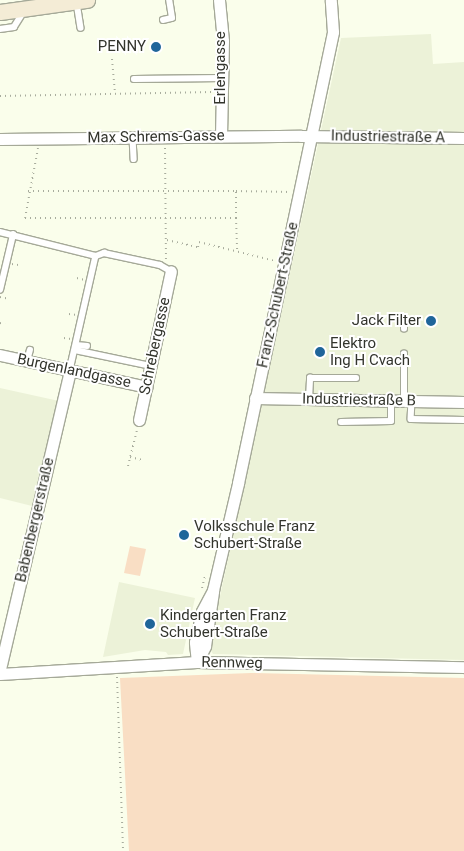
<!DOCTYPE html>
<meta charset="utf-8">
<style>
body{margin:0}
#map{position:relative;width:464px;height:851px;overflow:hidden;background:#fafeeb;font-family:Roboto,sans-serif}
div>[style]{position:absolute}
.built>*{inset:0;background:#ecf2d8}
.green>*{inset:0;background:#f9dec4}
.path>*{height:2px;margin-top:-1px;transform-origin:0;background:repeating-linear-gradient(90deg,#a8ac9d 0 1px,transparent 0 5px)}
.roads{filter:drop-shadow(1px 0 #a5a998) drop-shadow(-1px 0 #a5a998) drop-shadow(0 1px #a5a998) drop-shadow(0 -1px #a5a998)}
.lane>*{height:5.5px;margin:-2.75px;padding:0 2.75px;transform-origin:2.75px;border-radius:2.75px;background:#fff}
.street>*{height:11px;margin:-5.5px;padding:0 5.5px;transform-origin:5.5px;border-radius:5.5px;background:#fff}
.secondary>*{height:15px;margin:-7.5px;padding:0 7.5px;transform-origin:7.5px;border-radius:7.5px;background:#f4ecd6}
.dots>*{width:14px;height:14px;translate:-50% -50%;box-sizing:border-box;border:2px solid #fff;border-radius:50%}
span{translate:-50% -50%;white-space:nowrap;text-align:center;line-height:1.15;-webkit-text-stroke:4px #fff;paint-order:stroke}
.poi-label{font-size:15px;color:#33352d}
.right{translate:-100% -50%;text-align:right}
.left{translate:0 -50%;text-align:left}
.street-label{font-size:15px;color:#33352d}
</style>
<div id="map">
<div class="built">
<i style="clip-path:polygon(431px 34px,433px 64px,464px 62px,464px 660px,213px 654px,209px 647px,341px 38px)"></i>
<i style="clip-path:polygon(0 388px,59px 401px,32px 506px,0 498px)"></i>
<i style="clip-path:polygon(119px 582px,195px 598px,183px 654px,168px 655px,166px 652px,145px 650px,103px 657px)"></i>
</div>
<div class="green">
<i style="clip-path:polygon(130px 546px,146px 549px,140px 576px,124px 573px)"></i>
<i style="clip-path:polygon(251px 673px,464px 678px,464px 851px,129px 851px,120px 678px)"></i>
</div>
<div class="path">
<i style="left:112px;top:59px;width:35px;rotate:85deg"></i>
<i style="left:0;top:96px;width:212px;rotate:-1.1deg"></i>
<i style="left:38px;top:148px;width:71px;rotate:100.5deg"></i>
<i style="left:25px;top:218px;width:211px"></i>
<i style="left:236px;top:218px;width:27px;rotate:-90deg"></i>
<i style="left:236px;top:191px;width:54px;rotate:1.1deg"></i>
<i style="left:165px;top:148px;width:113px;rotate:89.5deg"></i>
<i style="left:28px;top:191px;width:208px"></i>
<i style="left:236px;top:218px;width:34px;rotate:88deg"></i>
<i style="left:167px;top:240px;width:32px;rotate:13deg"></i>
<i style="left:198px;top:247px;width:5px;rotate:-79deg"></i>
<i style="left:199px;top:242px;width:78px;rotate:14deg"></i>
<i style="left:12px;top:264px;width:6px;rotate:9deg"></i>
<i style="left:77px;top:278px;width:8px;rotate:14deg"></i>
<i style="left:0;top:297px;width:10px;rotate:11deg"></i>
<i style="left:69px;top:314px;width:8px;rotate:7deg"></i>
<i style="left:0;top:323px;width:5px;rotate:11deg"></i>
<i style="left:64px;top:338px;width:7px;rotate:8deg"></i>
<i style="left:130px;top:457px;width:13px;rotate:13deg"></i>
<i style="left:128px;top:466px;width:38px;rotate:-76deg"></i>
<i style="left:202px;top:588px;width:12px;rotate:-76deg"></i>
<i style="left:117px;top:677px;width:174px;rotate:88deg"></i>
</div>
<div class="roads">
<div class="lane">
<i style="left:77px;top:3px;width:25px;rotate:81deg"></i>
<i style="left:163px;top:20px;width:9px;rotate:-13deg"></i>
<i style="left:172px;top:18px;width:18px;rotate:-99deg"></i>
<i style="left:0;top:29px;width:14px;rotate:-8deg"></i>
<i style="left:14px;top:27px;width:19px;rotate:-58deg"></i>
<i style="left:134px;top:79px;width:88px;rotate:-0.7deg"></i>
<i style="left:133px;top:138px;width:21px;rotate:87deg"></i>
<i style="left:0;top:232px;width:99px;rotate:14deg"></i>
<i style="left:96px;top:256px;width:117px;rotate:102.8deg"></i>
<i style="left:96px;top:256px;width:9px;rotate:-21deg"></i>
<i style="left:104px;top:253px;width:57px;rotate:12.1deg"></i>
<i style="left:160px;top:265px;width:13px;rotate:29deg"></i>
<i style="left:0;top:290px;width:57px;rotate:-76.7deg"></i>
<i style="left:404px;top:329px;width:7px;rotate:-90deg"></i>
<i style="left:76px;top:345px;width:11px;rotate:5deg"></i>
<i style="left:75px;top:350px;width:78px;rotate:11.9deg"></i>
<i style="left:27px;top:361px;width:11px;rotate:-75deg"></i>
<i style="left:309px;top:399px;width:21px;rotate:-87deg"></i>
<i style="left:310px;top:378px;width:46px"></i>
<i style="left:404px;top:401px;width:47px;rotate:-90deg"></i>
<i style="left:412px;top:401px;width:18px;rotate:93deg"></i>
<i style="left:411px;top:419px;width:53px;rotate:1.1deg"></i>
<i style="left:341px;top:422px;width:50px;rotate:-1.1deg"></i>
<i style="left:391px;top:421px;width:20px;rotate:-90deg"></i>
</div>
<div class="street">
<i style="left:219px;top:0;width:41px;rotate:84.4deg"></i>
<i style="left:223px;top:41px;width:95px;rotate:91.2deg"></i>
<i style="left:0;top:139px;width:301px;rotate:-0.6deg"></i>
<i style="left:301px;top:136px;width:163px;rotate:0.7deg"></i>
<i style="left:0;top:355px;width:150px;rotate:12.3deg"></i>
<i style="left:255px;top:398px;width:209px;rotate:1.1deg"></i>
<i style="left:139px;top:420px;width:152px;rotate:-77.9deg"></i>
<i style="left:197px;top:662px;width:20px;rotate:-96deg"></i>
<i style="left:195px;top:642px;width:32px;rotate:-77deg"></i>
<i style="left:202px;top:611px;width:24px;rotate:-62deg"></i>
<i style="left:213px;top:590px;width:110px;rotate:-76.8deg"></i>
<i style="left:238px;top:483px;width:461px;rotate:-78.1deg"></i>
<i style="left:333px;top:32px;width:32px;rotate:-94deg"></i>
<i style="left:197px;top:662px;width:18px;rotate:-63deg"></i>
<i style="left:205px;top:646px;width:55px;rotate:-81.6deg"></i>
<i style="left:0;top:669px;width:306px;rotate:-76.8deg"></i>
<i style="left:0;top:674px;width:197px;rotate:-3.5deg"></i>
<i style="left:197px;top:662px;width:267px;rotate:1.1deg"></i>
</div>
<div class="secondary">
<i style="left:0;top:12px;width:88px;rotate:-7.9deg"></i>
</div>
</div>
<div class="dots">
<i style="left:156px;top:47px;background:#1f659a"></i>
<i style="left:431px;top:321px;background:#1f659a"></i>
<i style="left:320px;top:352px;background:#1f659a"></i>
<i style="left:184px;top:535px;background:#1f659a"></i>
<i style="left:150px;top:624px;background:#1f659a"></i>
</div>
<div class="poi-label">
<span class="right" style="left:146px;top:47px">PENNY</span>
<span class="right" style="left:421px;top:321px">Jack Filter</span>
<span class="left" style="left:330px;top:352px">Elektro<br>Ing H Cvach</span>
<span class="left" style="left:194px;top:535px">Volksschule Franz<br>Schubert-Straße</span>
<span class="left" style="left:160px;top:624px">Kindergarten Franz<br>Schubert-Straße</span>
</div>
<div class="street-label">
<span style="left:221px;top:68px;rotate:-90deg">Erlengasse</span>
<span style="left:156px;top:137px;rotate:-1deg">Max Schrems-Gasse</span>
<span style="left:388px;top:137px;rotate:1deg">Industriestraße A</span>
<span style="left:278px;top:295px;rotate:-78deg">Franz-Schubert-Straße</span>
<span style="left:155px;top:346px;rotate:-78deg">Schrebergasse</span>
<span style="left:74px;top:371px;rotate:12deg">Burgenlandgasse</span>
<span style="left:359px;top:400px;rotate:1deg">Industriestraße B</span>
<span style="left:35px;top:520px;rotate:-77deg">Babenbergerstraße</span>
<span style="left:232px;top:663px;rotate:1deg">Rennweg</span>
</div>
</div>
